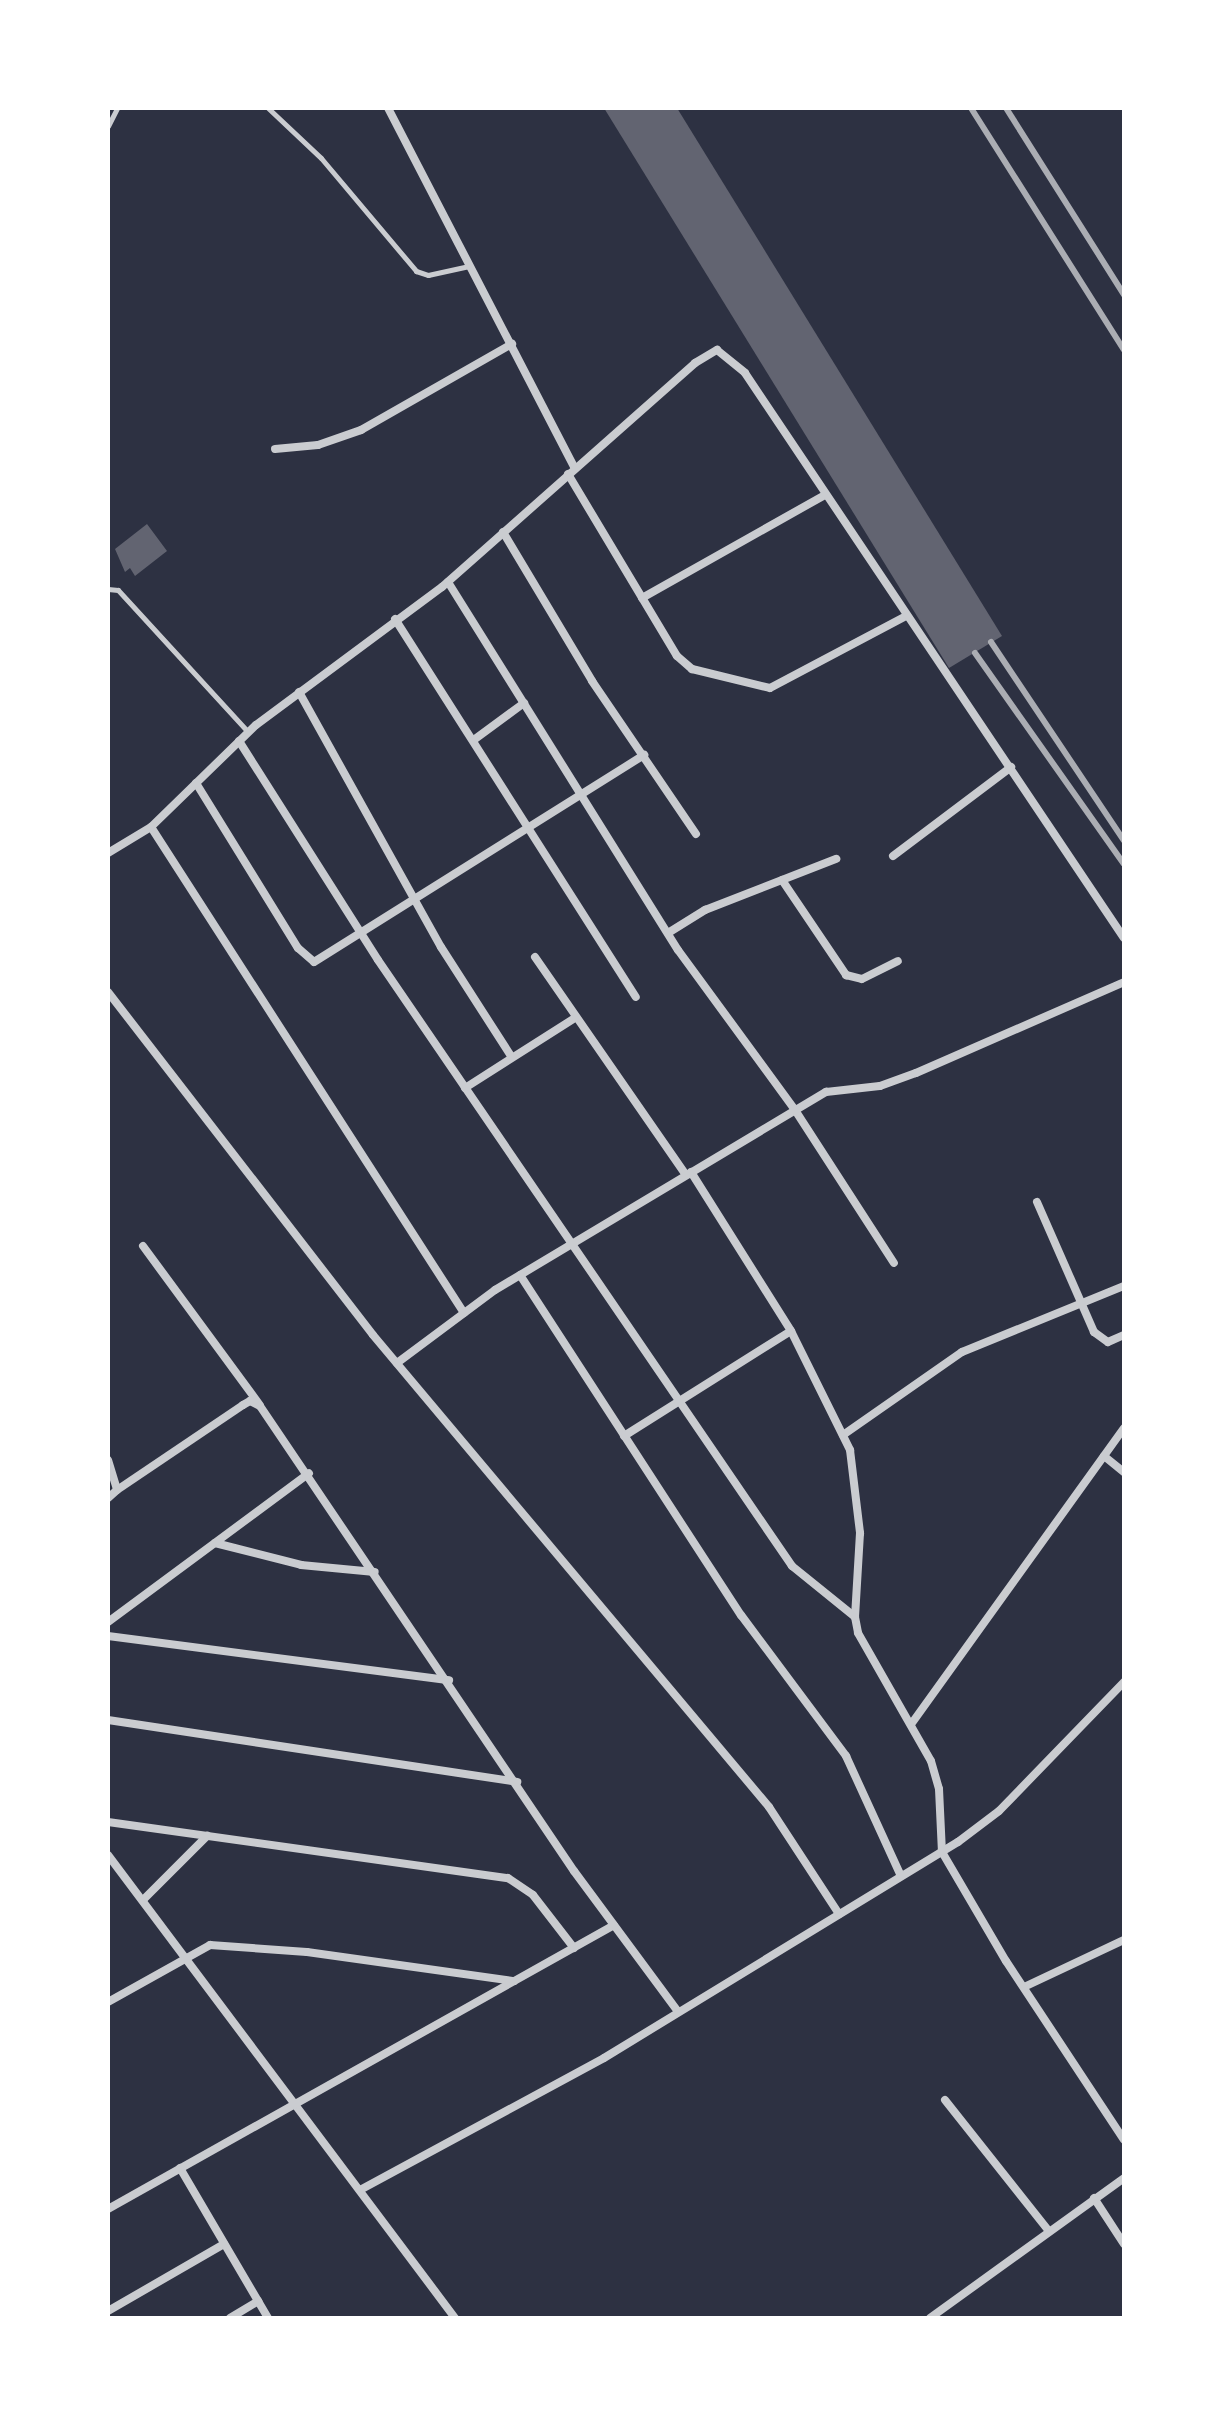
<!DOCTYPE html>
<style>
body{margin:0}
#map{position:relative;width:1232px;height:2426px;overflow:hidden;background:#2d3142;font-family:Mulish,sans-serif}
div>[style]{position:absolute}
.building>*{inset:0;background:#626471}
.service>*{height:5px;margin:-2.5px;padding:0 2.5px;transform-origin:2.5px;border-radius:2.5px;background:#caccd0}
.minor>*{height:8px;margin:-4px;padding:0 4px;transform-origin:4px;border-radius:4px;background:#caccd0}
.rail>*{height:6px;margin:-3px;padding:0 3px;transform-origin:3px;border-radius:3px;background:#abadb3}
span{translate:-50% -50%;white-space:nowrap;text-align:center;line-height:1.15;-webkit-text-stroke:7px #fff;paint-order:stroke}
.frame{position:absolute;inset:0;border:110px solid #fff;pointer-events:none}
</style>
<div id="map">
<div class="building">
<i style="clip-path:polygon(604px 108px,677px 108px,1002px 636px,949px 668px)"></i>
<i style="clip-path:polygon(147px 524px,167px 551px,135px 576px,130px 568px,125px 572px,115px 549px)"></i>
</div>
<div class="service">
<i style="left:268px;top:108px;width:73px;rotate:43.3deg"></i>
<i style="left:321px;top:158px;width:148px;rotate:49.9deg"></i>
<i style="left:416px;top:271px;width:13px;rotate:18deg"></i>
<i style="left:428px;top:275px;width:42px;rotate:-12.4deg"></i>
<i style="left:108px;top:126px;width:20px;rotate:-63deg"></i>
<i style="left:108px;top:589px;width:10px;rotate:6deg"></i>
<i style="left:118px;top:590px;width:193px;rotate:47.5deg"></i>
</div>
<div class="minor">
<i style="left:388px;top:108px;width:406px;rotate:62.6deg"></i>
<i style="left:275px;top:449px;width:43px;rotate:-5.3deg"></i>
<i style="left:318px;top:445px;width:46px;rotate:-19.2deg"></i>
<i style="left:361px;top:430px;width:174px;rotate:-29.7deg"></i>
<i style="left:568px;top:474px;width:212px;rotate:59.1deg"></i>
<i style="left:677px;top:656px;width:20px;rotate:41deg"></i>
<i style="left:692px;top:669px;width:80px;rotate:13.7deg"></i>
<i style="left:770px;top:688px;width:154px;rotate:-27.9deg"></i>
<i style="left:503px;top:532px;width:174px;rotate:59.1deg"></i>
<i style="left:592px;top:681px;width:185px;rotate:55.8deg"></i>
<i style="left:448px;top:582px;width:434px;rotate:58deg"></i>
<i style="left:678px;top:950px;width:198px;rotate:53.8deg"></i>
<i style="left:795px;top:1110px;width:182px;rotate:57.1deg"></i>
<i style="left:642px;top:598px;width:210px;rotate:-29.4deg"></i>
<i style="left:395px;top:619px;width:448px;rotate:57.5deg"></i>
<i style="left:299px;top:692px;width:292px;rotate:60.9deg"></i>
<i style="left:441px;top:947px;width:130px;rotate:57.3deg"></i>
<i style="left:475px;top:739px;width:61px;rotate:-36.3deg"></i>
<i style="left:239px;top:741px;width:259px;rotate:57.6deg"></i>
<i style="left:378px;top:960px;width:734px;rotate:55.66deg"></i>
<i style="left:792px;top:1566px;width:81px;rotate:39deg"></i>
<i style="left:196px;top:783px;width:194px;rotate:58.3deg"></i>
<i style="left:298px;top:948px;width:21px;rotate:41deg"></i>
<i style="left:314px;top:962px;width:390px;rotate:-32.1deg"></i>
<i style="left:151px;top:827px;width:578px;rotate:57.22deg"></i>
<i style="left:108px;top:853px;width:50px;rotate:-31.2deg"></i>
<i style="left:151px;top:827px;width:146px;rotate:-44.2deg"></i>
<i style="left:256px;top:725px;width:232px;rotate:-36.6deg"></i>
<i style="left:442px;top:587px;width:338px;rotate:-41.5deg"></i>
<i style="left:695px;top:363px;width:26px;rotate:-31deg"></i>
<i style="left:717px;top:350px;width:36px;rotate:39deg"></i>
<i style="left:745px;top:373px;width:680px;rotate:56.15deg"></i>
<i style="left:893px;top:856px;width:148px;rotate:-37deg"></i>
<i style="left:782px;top:880px;width:115px;rotate:56deg"></i>
<i style="left:846px;top:975px;width:16px;rotate:14deg"></i>
<i style="left:862px;top:979px;width:40px;rotate:-26.6deg"></i>
<i style="left:668px;top:933px;width:44px;rotate:-31.9deg"></i>
<i style="left:705px;top:910px;width:141px;rotate:-21.3deg"></i>
<i style="left:535px;top:957px;width:265px;rotate:55.3deg"></i>
<i style="left:108px;top:992px;width:433px;rotate:52.3deg"></i>
<i style="left:373px;top:1335px;width:616px;rotate:50deg"></i>
<i style="left:769px;top:1807px;width:128px;rotate:56.8deg"></i>
<i style="left:465px;top:1088px;width:130px;rotate:-32.5deg"></i>
<i style="left:691px;top:1172px;width:188px;rotate:57.8deg"></i>
<i style="left:791px;top:1331px;width:133px;rotate:63.6deg"></i>
<i style="left:850px;top:1450px;width:84px;rotate:83.1deg"></i>
<i style="left:860px;top:1533px;width:84px;rotate:93.4deg"></i>
<i style="left:855px;top:1617px;width:16px;rotate:79deg"></i>
<i style="left:858px;top:1633px;width:147px;rotate:60.3deg"></i>
<i style="left:931px;top:1761px;width:29px;rotate:74deg"></i>
<i style="left:939px;top:1789px;width:63px;rotate:87.3deg"></i>
<i style="left:942px;top:1852px;width:126px;rotate:59.6deg"></i>
<i style="left:1006px;top:1961px;width:214px;rotate:56.6deg"></i>
<i style="left:1037px;top:1202px;width:142px;rotate:66.3deg"></i>
<i style="left:1094px;top:1332px;width:17px;rotate:36deg"></i>
<i style="left:1108px;top:1342px;width:17px;rotate:-24deg"></i>
<i style="left:143px;top:1246px;width:197px;rotate:53.7deg"></i>
<i style="left:520px;top:1275px;width:406px;rotate:57deg"></i>
<i style="left:741px;top:1615px;width:176px;rotate:53.3deg"></i>
<i style="left:846px;top:1756px;width:132px;rotate:65.4deg"></i>
<i style="left:397px;top:1363px;width:122px;rotate:-36.7deg"></i>
<i style="left:495px;top:1290px;width:386px;rotate:-30.9deg"></i>
<i style="left:826px;top:1092px;width:54px;rotate:-6.3deg"></i>
<i style="left:880px;top:1086px;width:38px;rotate:-20deg"></i>
<i style="left:916px;top:1073px;width:227px;rotate:-23.6deg"></i>
<i style="left:843px;top:1435px;width:145px;rotate:-34.9deg"></i>
<i style="left:962px;top:1352px;width:175px;rotate:-22.2deg"></i>
<i style="left:624px;top:1436px;width:197px;rotate:-32.2deg"></i>
<i style="left:1104px;top:1456px;width:26px;rotate:39deg"></i>
<i style="left:108px;top:1460px;width:31px;rotate:73deg"></i>
<i style="left:117px;top:1490px;width:12px;rotate:138deg"></i>
<i style="left:117px;top:1490px;width:152px;rotate:-34deg"></i>
<i style="left:243px;top:1405px;width:8px;rotate:-30deg"></i>
<i style="left:250px;top:1401px;width:11px;rotate:27deg"></i>
<i style="left:260px;top:1406px;width:561px;rotate:55.97deg"></i>
<i style="left:574px;top:1871px;width:173px;rotate:53.5deg"></i>
<i style="left:215px;top:1543px;width:89px;rotate:14.3deg"></i>
<i style="left:301px;top:1565px;width:74px;rotate:5.4deg"></i>
<i style="left:108px;top:1622px;width:250px;rotate:-36.5deg"></i>
<i style="left:108px;top:1636px;width:344px;rotate:7.4deg"></i>
<i style="left:108px;top:1720px;width:414px;rotate:8.6deg"></i>
<i style="left:912px;top:1723px;width:363px;rotate:-54.3deg"></i>
<i style="left:108px;top:1822px;width:404px;rotate:8deg"></i>
<i style="left:508px;top:1878px;width:30px;rotate:34deg"></i>
<i style="left:533px;top:1895px;width:67px;rotate:52.3deg"></i>
<i style="left:108px;top:1855px;width:579px;rotate:53.15deg"></i>
<i style="left:143px;top:1900px;width:91px;rotate:-45deg"></i>
<i style="left:1024px;top:1987px;width:110px;rotate:-25.2deg"></i>
<i style="left:108px;top:2002px;width:117px;rotate:-29.2deg"></i>
<i style="left:210px;top:1945px;width:97px;rotate:4.1deg"></i>
<i style="left:307px;top:1952px;width:209px;rotate:8deg"></i>
<i style="left:945px;top:2100px;width:167px;rotate:51.6deg"></i>
<i style="left:180px;top:2168px;width:174px;rotate:59.6deg"></i>
<i style="left:360px;top:2190px;width:277px;rotate:-28.4deg"></i>
<i style="left:604px;top:2058px;width:415px;rotate:-31.4deg"></i>
<i style="left:958px;top:1842px;width:51px;rotate:-37.1deg"></i>
<i style="left:999px;top:1811px;width:180px;rotate:-45.9deg"></i>
<i style="left:1094px;top:2198px;width:55px;rotate:56.9deg"></i>
<i style="left:108px;top:2209px;width:580px;rotate:-29.3deg"></i>
<i style="left:108px;top:2311px;width:134px;rotate:-30deg"></i>
<i style="left:230px;top:2318px;width:33px;rotate:-31deg"></i>
<i style="left:930px;top:2318px;width:239px;rotate:-35.8deg"></i>
</div>
<div class="rail">
<i style="left:971px;top:108px;width:286px;rotate:57.7deg"></i>
<i style="left:1006px;top:108px;width:221px;rotate:57.7deg"></i>
<i style="left:991px;top:642px;width:239px;rotate:56.2deg"></i>
<i style="left:975px;top:653px;width:258px;rotate:54.8deg"></i>
</div>
<div class="frame"></div>
</div>
